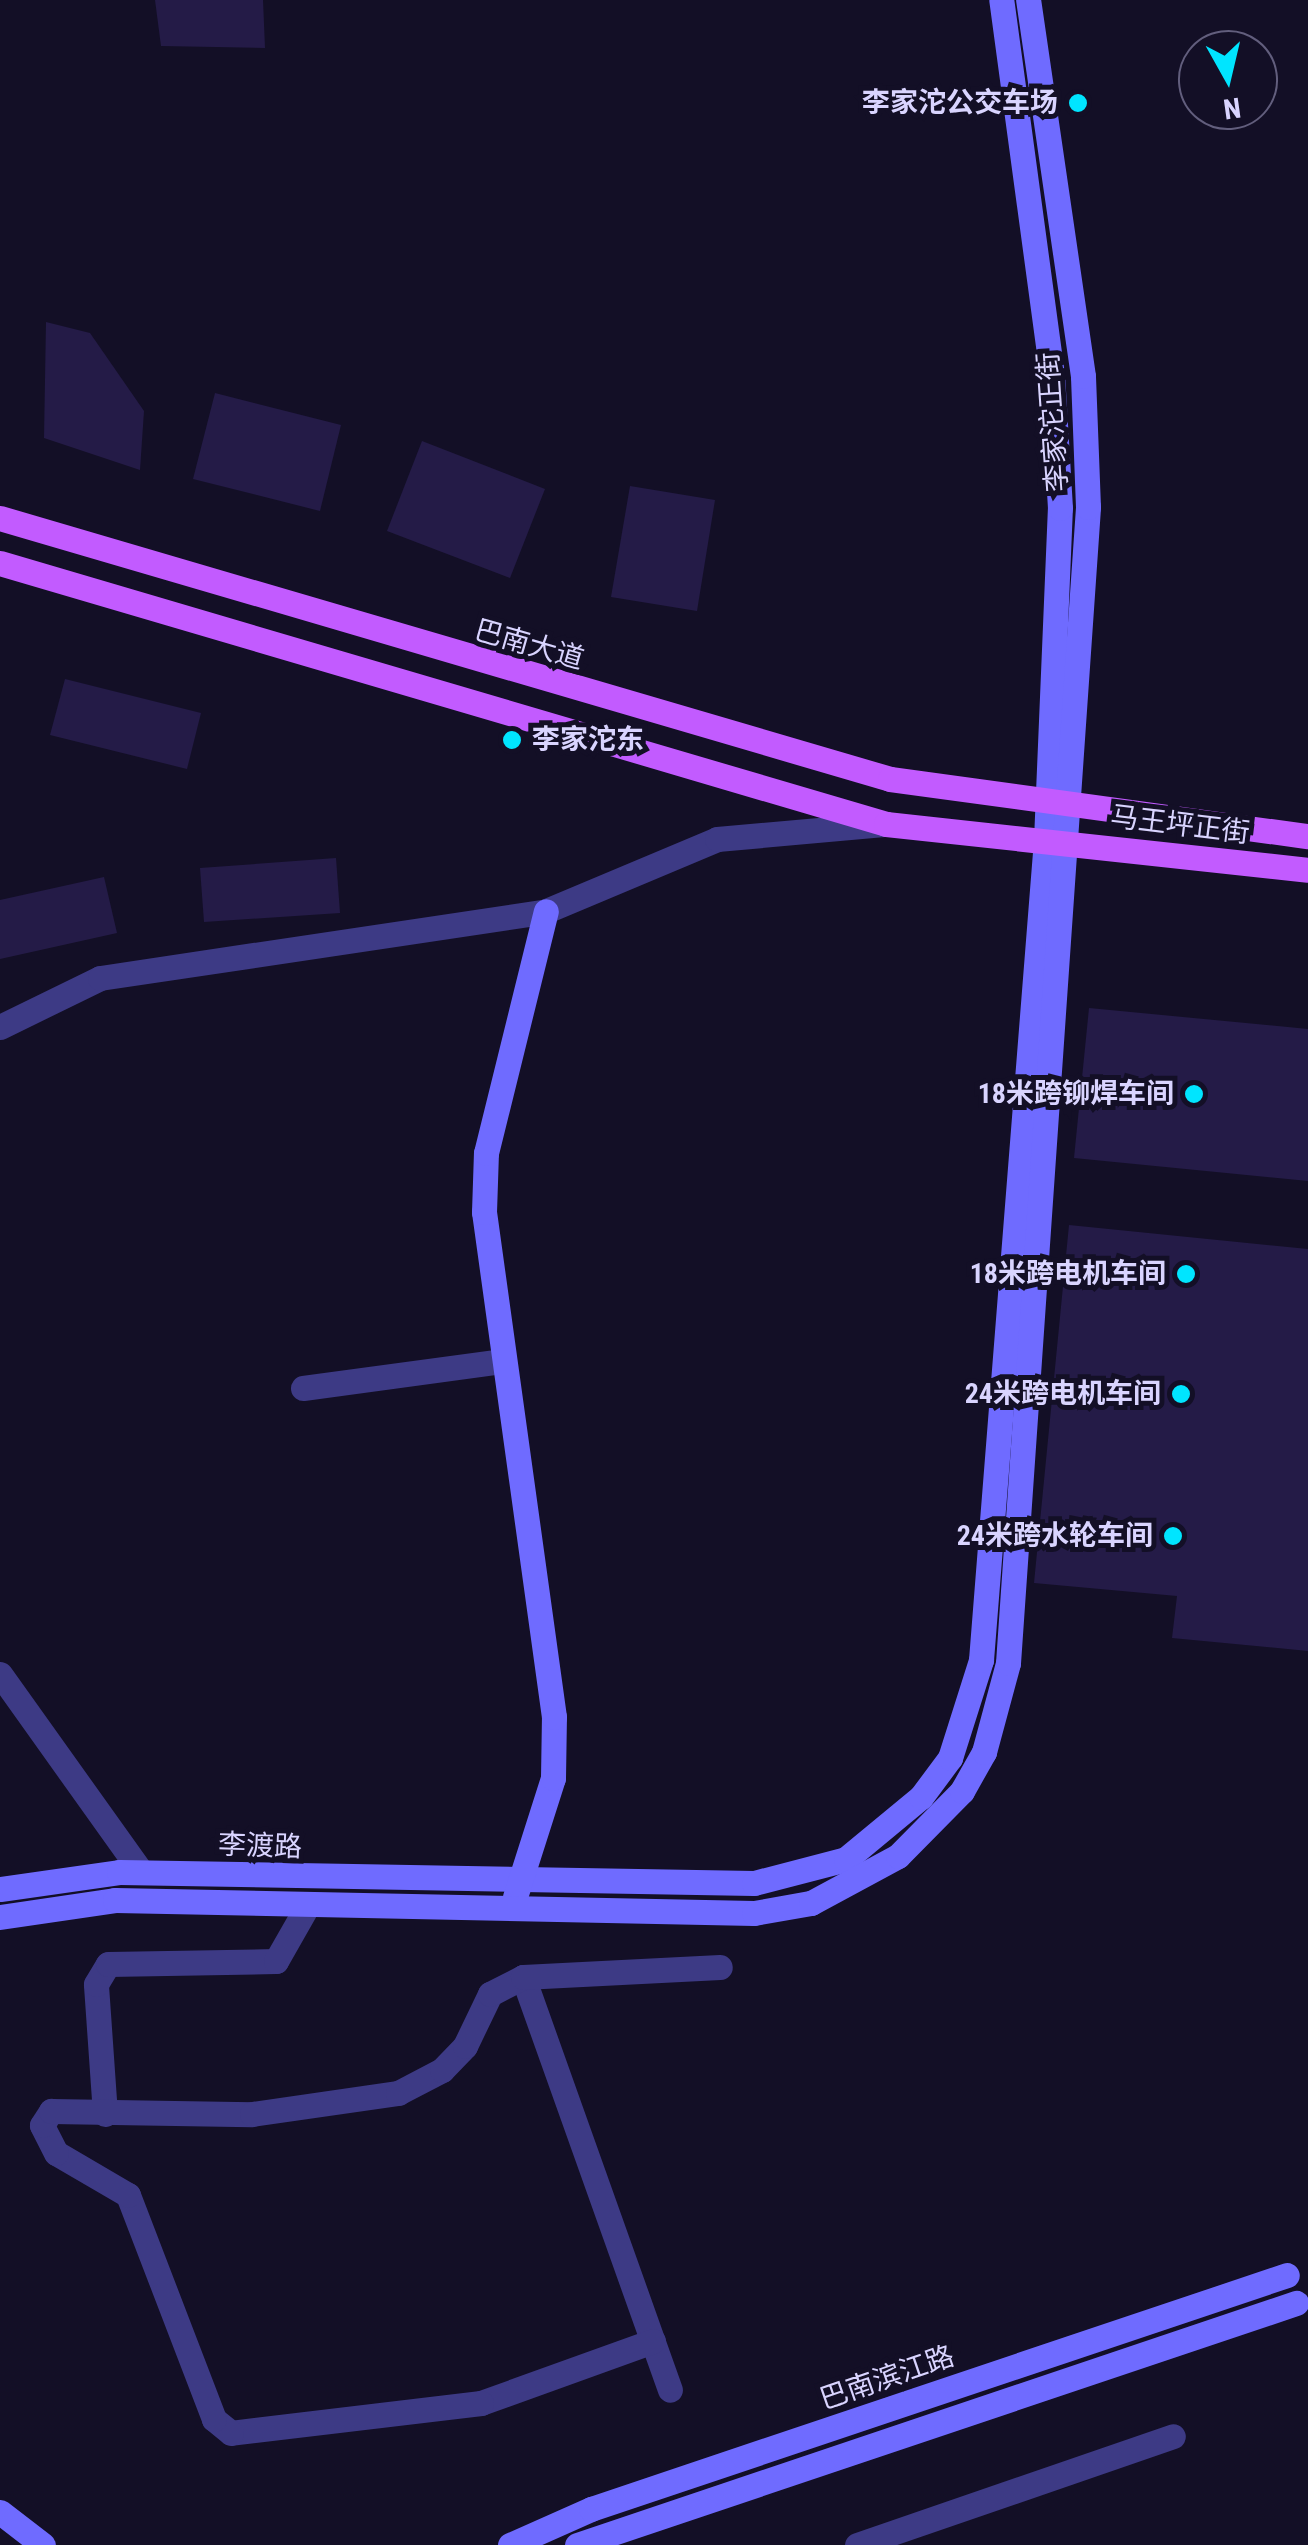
<!DOCTYPE html>
<meta charset="utf-8">
<style>
body{margin:0}
#map{position:relative;width:1308px;height:2545px;overflow:hidden;background:#130f26;font-family:"Roboto Condensed","Noto Sans SC",sans-serif}
div>[style]{position:absolute}
.building>*{inset:0;background:#241b47}
.street>*{height:25px;margin:-12.5px;padding:0 12.5px;transform-origin:12.5px;border-radius:12.5px;background:#3d3a85}
.secondary>*{height:25px;margin:-12.5px;padding:0 12.5px;transform-origin:12.5px;border-radius:12.5px;background:#6f6bff}
.primary>*{height:25px;margin:-12.5px;padding:0 12.5px;transform-origin:12.5px;border-radius:12.5px;background:#c25bff}
.dots>*{width:28px;height:28px;translate:-50% -50%;box-sizing:border-box;border:5px solid #130f26;border-radius:50%}
span{translate:-50% -50%;white-space:nowrap;text-align:center;line-height:1.15;-webkit-text-stroke:10px #130f26;paint-order:stroke}
.poi-label{font-size:28px;color:#d9d4ff;font-weight:700}
.right{translate:-100% -50%;text-align:right}
.left{translate:0 -50%;text-align:left}
.street-label{font-size:28px;color:#d9d4ff}
.north{position:absolute;left:1178px;top:30px;width:100px;height:100px;box-sizing:border-box;background:#130f26;border:2px solid #625e7d;border-radius:50%;rotate:172deg;font-size:28px;font-weight:700;line-height:40px;text-align:center;color:#d9d4ff}
.north::after{content:'';display:block;margin:auto;width:35px;height:45px;background:#00e5ff;clip-path:polygon(50% 0,100% 100%,50% 72%,0 100%)}
</style>
<div id="map">
<div class="building">
<i style="clip-path:polygon(155px 0,263px 0,265px 48px,161px 46px)"></i>
<i style="clip-path:polygon(46px 322px,90px 333px,144px 411px,140px 470px,44px 438px)"></i>
<i style="clip-path:polygon(215px 393px,341px 425px,320px 511px,193px 479px)"></i>
<i style="clip-path:polygon(422px 441px,545px 489px,510px 578px,387px 531px)"></i>
<i style="clip-path:polygon(630px 486px,715px 500px,697px 611px,611px 597px)"></i>
<i style="clip-path:polygon(65px 679px,201px 713px,187px 769px,50px 735px)"></i>
<i style="clip-path:polygon(336px 858px,340px 913px,204px 922px,200px 868px)"></i>
<i style="clip-path:polygon(104px 877px,117px 933px,0 959px,0 900px)"></i>
<i style="clip-path:polygon(1089px 1008px,1308px 1029px,1308px 1181px,1074px 1158px)"></i>
<i style="clip-path:polygon(1069px 1225px,1308px 1249px,1308px 1651px,1172px 1638px,1177px 1596px,1034px 1583px)"></i>
</div>
<div class="street">
<i style="left:0;top:1027px;width:111px;rotate:-26.1deg"></i>
<i style="left:100px;top:978px;width:451px;rotate:-8.5deg"></i>
<i style="left:546px;top:911px;width:186px;rotate:-22.8deg"></i>
<i style="left:717px;top:839px;width:170px;rotate:-5.1deg"></i>
<i style="left:303px;top:1388px;width:202px;rotate:-7.7deg"></i>
<i style="left:0;top:1674px;width:243px;rotate:54.5deg"></i>
<i style="left:523px;top:1977px;width:438px;rotate:70.4deg"></i>
<i style="left:105px;top:2114px;width:130px;rotate:-94deg"></i>
<i style="left:96px;top:1984px;width:23px;rotate:-59deg"></i>
<i style="left:108px;top:1964px;width:168px;rotate:-1deg"></i>
<i style="left:276px;top:1961px;width:64px;rotate:-60.3deg"></i>
<i style="left:653px;top:2341px;width:183px;rotate:160.2deg"></i>
<i style="left:481px;top:2403px;width:252px;rotate:173.2deg"></i>
<i style="left:231px;top:2433px;width:22px;rotate:-141deg"></i>
<i style="left:214px;top:2419px;width:240px;rotate:-111deg"></i>
<i style="left:128px;top:2195px;width:83px;rotate:-149.7deg"></i>
<i style="left:56px;top:2153px;width:31px;rotate:-117deg"></i>
<i style="left:42px;top:2125px;width:17px;rotate:-57deg"></i>
<i style="left:51px;top:2111px;width:201px;rotate:0.9deg"></i>
<i style="left:252px;top:2114px;width:148px;rotate:-8.2deg"></i>
<i style="left:398px;top:2093px;width:50px;rotate:-27.6deg"></i>
<i style="left:442px;top:2070px;width:33px;rotate:-46deg"></i>
<i style="left:465px;top:2046px;width:58px;rotate:-64.3deg"></i>
<i style="left:490px;top:1994px;width:37px;rotate:-27deg"></i>
<i style="left:523px;top:1977px;width:197px;rotate:-2.9deg"></i>
<i style="left:857px;top:2545px;width:334px;rotate:-19deg"></i>
</div>
<div class="secondary">
<i style="left:0;top:1889px;width:120px;rotate:-8.1deg"></i>
<i style="left:119px;top:1872px;width:635px;rotate:0.99deg"></i>
<i style="left:754px;top:1883px;width:95px;rotate:-14.6deg"></i>
<i style="left:846px;top:1859px;width:97px;rotate:-39.6deg"></i>
<i style="left:921px;top:1797px;width:49px;rotate:-53.4deg"></i>
<i style="left:950px;top:1758px;width:103px;rotate:-72.4deg"></i>
<i style="left:981px;top:1660px;width:823px;rotate:-85.47deg"></i>
<i style="left:1046px;top:840px;width:332px;rotate:-87.6deg"></i>
<i style="left:1060px;top:508px;width:133px;rotate:-93.4deg"></i>
<i style="left:1052px;top:375px;width:378px;rotate:-97.7deg"></i>
<i style="left:515px;top:1897px;width:125px;rotate:-72.3deg"></i>
<i style="left:553px;top:1778px;width:61px;rotate:-89.1deg"></i>
<i style="left:554px;top:1717px;width:510px;rotate:-97.89deg"></i>
<i style="left:484px;top:1212px;width:59px;rotate:-88.1deg"></i>
<i style="left:486px;top:1153px;width:249px;rotate:-76.1deg"></i>
<i style="left:0;top:1917px;width:116px;rotate:-8.4deg"></i>
<i style="left:115px;top:1900px;width:639px;rotate:1.17deg"></i>
<i style="left:754px;top:1913px;width:58px;rotate:-10deg"></i>
<i style="left:811px;top:1903px;width:99px;rotate:-28.4deg"></i>
<i style="left:898px;top:1856px;width:91px;rotate:-45.4deg"></i>
<i style="left:962px;top:1791px;width:45px;rotate:-60.6deg"></i>
<i style="left:984px;top:1752px;width:92px;rotate:-74.9deg"></i>
<i style="left:1008px;top:1663px;width:1159px;rotate:-86.04deg"></i>
<i style="left:1088px;top:507px;width:131px;rotate:-92.2deg"></i>
<i style="left:1083px;top:376px;width:380px;rotate:-98.3deg"></i>
<i style="left:0;top:2512px;width:54px;rotate:37.5deg"></i>
<i style="left:510px;top:2545px;width:89px;rotate:-24deg"></i>
<i style="left:591px;top:2509px;width:734px;rotate:-18.58deg"></i>
<i style="left:577px;top:2545px;width:759px;rotate:-18.6deg"></i>
</div>
<div class="primary">
<i style="left:0;top:518px;width:927px;rotate:16.34deg"></i>
<i style="left:890px;top:779px;width:422px;rotate:7.8deg"></i>
<i style="left:0;top:563px;width:924px;rotate:16.41deg"></i>
<i style="left:886px;top:824px;width:424px;rotate:6.2deg"></i>
</div>
<div class="dots">
<i style="left:1078px;top:103px;background:#00e5ff"></i>
<i style="left:512px;top:740px;background:#00e5ff"></i>
<i style="left:1194px;top:1094px;background:#00e5ff"></i>
<i style="left:1186px;top:1274px;background:#00e5ff"></i>
<i style="left:1181px;top:1394px;background:#00e5ff"></i>
<i style="left:1173px;top:1536px;background:#00e5ff"></i>
</div>
<div class="poi-label">
<span class="right" style="left:1058px;top:103px">李家沱公交车场</span>
<span class="left" style="left:532px;top:740px">李家沱东</span>
<span class="right" style="left:1174px;top:1094px">18米跨铆焊车间</span>
<span class="right" style="left:1166px;top:1274px">18米跨电机车间</span>
<span class="right" style="left:1161px;top:1394px">24米跨电机车间</span>
<span class="right" style="left:1153px;top:1536px">24米跨水轮车间</span>
</div>
<div class="street-label">
<span style="left:1053px;top:422px;rotate:-94deg">李家沱正街</span>
<span style="left:529px;top:645px;rotate:16deg">巴南大道</span>
<span style="left:1180px;top:825px;rotate:7deg">马王坪正街</span>
<span style="left:260px;top:1846px;rotate:2deg">李渡路</span>
<span style="left:887px;top:2378px;rotate:-19deg">巴南滨江路</span>
</div>
<div class="north">N</div>
</div>
